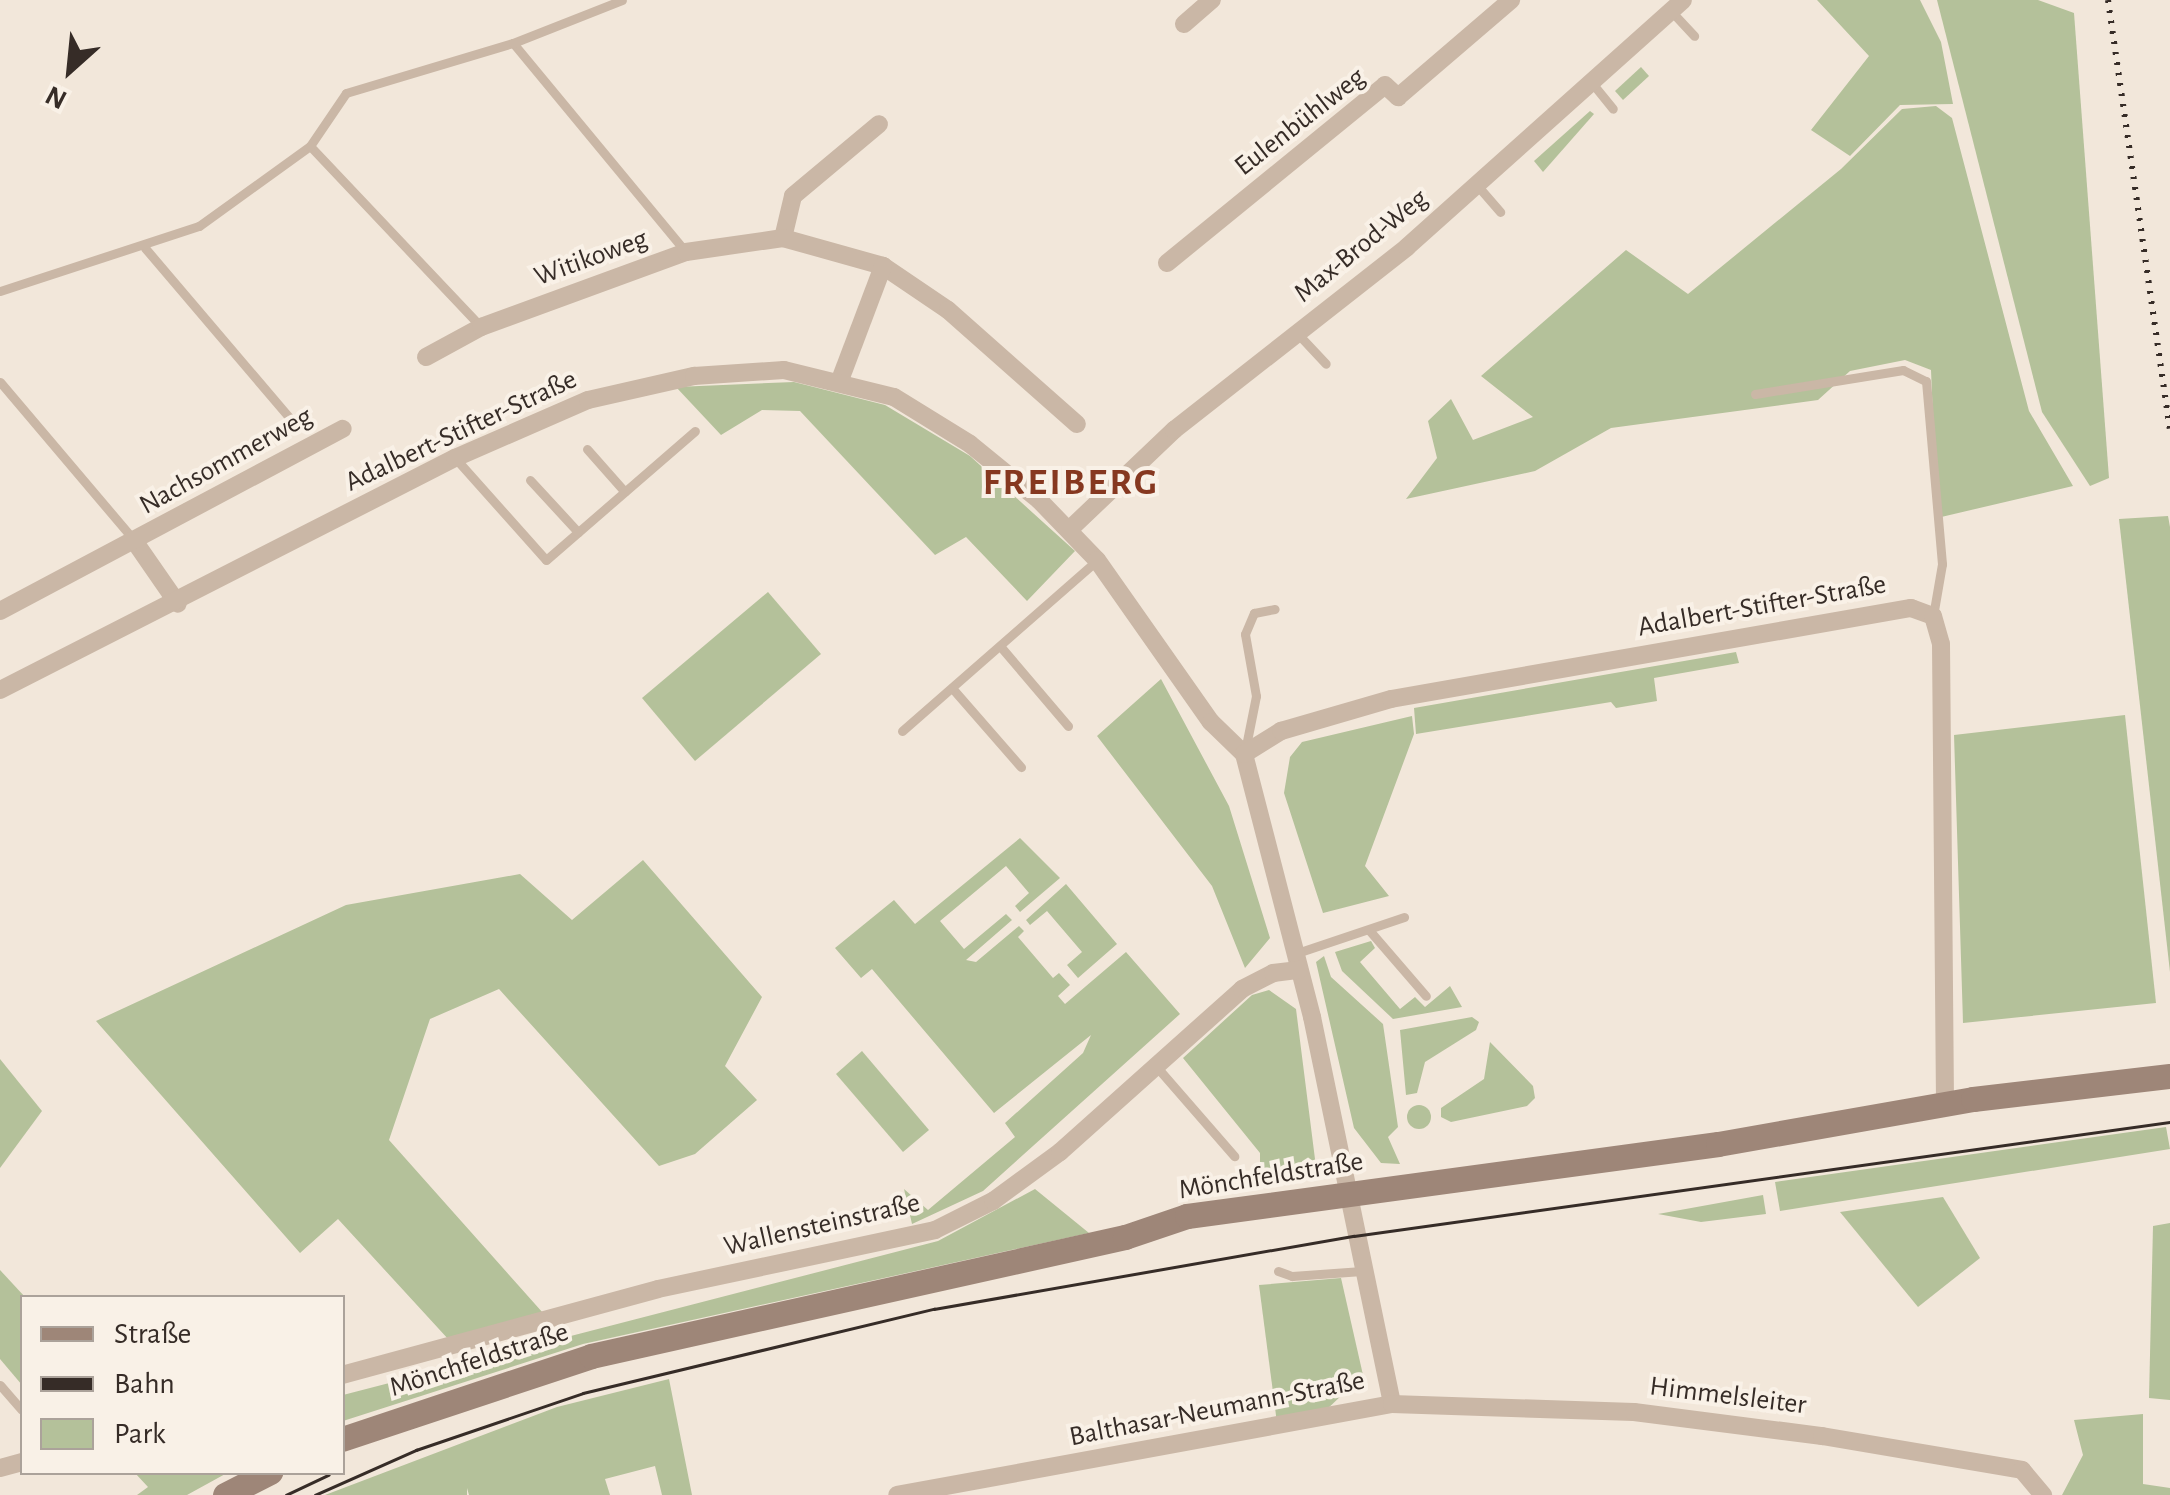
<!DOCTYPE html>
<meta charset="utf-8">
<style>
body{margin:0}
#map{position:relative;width:2170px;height:1495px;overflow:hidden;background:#f2e7da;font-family:"Alegreya Sans",sans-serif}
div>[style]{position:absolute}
.green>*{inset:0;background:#b4c19a}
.round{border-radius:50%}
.service>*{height:9px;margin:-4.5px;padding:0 4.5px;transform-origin:4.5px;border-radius:4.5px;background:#cab7a6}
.minor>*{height:18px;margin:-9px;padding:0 9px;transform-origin:9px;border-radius:9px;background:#cab7a6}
.secondary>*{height:25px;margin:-12.5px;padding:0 12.5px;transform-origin:12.5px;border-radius:12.5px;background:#9e8678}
.tram>*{height:2.5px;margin:-1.25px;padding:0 1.25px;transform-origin:1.25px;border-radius:1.25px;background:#362c27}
.rail>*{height:6px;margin-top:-3px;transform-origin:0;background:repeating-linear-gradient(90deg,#362c27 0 2.5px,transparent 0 10.5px)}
span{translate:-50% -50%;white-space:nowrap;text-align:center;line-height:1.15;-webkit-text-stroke:8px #f9f1e7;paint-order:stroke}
.street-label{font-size:28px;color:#362c27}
.district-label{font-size:38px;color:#863820;font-weight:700;letter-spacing:2.5px}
.legend{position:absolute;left:20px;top:1295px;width:325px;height:180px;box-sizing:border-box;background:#f9f1e7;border:2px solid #aba29a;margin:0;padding:12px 18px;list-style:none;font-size:30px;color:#362c27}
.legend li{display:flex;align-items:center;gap:20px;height:50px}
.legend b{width:50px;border:2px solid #aba29a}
.north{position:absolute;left:20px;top:20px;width:100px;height:100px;-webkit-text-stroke:8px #f9f1e7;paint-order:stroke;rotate:207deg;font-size:28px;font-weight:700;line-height:40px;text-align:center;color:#362c27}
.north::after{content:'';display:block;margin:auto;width:35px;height:45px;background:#362c27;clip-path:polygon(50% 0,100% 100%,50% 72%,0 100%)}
</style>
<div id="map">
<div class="green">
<i style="clip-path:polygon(1817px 0,1920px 0,1941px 42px,1953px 104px,1900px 105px,1850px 156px,1811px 130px,1869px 56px)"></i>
<i style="clip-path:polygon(1937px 0,2038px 0,2074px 13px,2109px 478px,2090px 486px,2042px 412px)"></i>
<i style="clip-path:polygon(1641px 67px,1649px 76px,1623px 100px,1615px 91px)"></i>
<i style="clip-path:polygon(1936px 106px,1952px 118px,2029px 411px,2073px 486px,1937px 518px,1931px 370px,1905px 360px,1850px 371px,1818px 400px,1611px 428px,1535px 471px,1406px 499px,1437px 458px,1428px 421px,1451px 399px,1473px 440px,1533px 417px,1481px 376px,1626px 250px,1688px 294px,1841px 169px,1902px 109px)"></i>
<i style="clip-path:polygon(1590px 111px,1594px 114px,1543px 172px,1534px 161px)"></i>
<i style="clip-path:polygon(794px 382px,885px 405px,970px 456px,1075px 551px,1027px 601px,966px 537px,935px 555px,800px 411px,762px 410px,721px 435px,676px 387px)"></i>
<i style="clip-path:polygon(2168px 516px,2170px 527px,2170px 972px,2119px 519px)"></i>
<i style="clip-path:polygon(768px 592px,821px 654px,695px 761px,642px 698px)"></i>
<i style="clip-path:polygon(1736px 652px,1739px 663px,1654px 678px,1657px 701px,1616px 708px,1611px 702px,1416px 734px,1414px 708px)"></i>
<i style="clip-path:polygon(1161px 679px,1229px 806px,1270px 938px,1245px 968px,1212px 886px,1097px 736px)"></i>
<i style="clip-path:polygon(2125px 715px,2156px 1003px,1963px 1023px,1954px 735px)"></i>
<i style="clip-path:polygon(1412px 716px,1414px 734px,1365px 866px,1389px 896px,1323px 913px,1284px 793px,1290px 757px,1302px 742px)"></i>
<i style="clip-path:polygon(1020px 838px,1060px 878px,1020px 912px,1015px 906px,1029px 893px,1006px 866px,940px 921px,964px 949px,1006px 914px,1012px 920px,966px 960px,976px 962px,1019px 926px,1024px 931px,1018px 937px,1053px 978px,1059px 973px,1070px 985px,1058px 996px,1065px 1004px,1126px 952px,1180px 1014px,983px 1191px,912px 1224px,904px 1189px,928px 1210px,1015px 1137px,1005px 1123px,1083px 1053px,1091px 1035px,994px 1113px,872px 969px,861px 978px,835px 948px,894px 900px,915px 924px)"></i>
<i style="clip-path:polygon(643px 860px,762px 997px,725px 1066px,757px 1100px,695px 1154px,659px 1166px,499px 989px,430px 1019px,389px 1140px,543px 1313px,449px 1340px,338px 1219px,300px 1253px,96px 1021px,346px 905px,520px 874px,572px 920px)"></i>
<i style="clip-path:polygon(1066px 884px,1117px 944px,1078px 978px,1067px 965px,1082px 952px,1047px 911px,1030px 925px,1026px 920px)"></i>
<i style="clip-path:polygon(1371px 941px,1375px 948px,1360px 962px,1400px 1009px,1415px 997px,1425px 1007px,1450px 986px,1462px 1007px,1393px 1019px,1342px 971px,1335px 952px)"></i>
<i style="clip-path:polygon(1324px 956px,1331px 977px,1383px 1024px,1398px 1127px,1388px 1137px,1400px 1164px,1381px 1163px,1354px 1128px,1316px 962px)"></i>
<i style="clip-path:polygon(1269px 990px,1296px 1009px,1315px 1159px,1306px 1171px,1260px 1184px,1260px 1153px,1183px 1058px,1252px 995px)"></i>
<i style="clip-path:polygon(1472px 1017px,1479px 1022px,1476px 1030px,1425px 1062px,1417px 1093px,1406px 1095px,1400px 1030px)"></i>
<i style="clip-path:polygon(1490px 1042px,1533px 1086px,1535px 1098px,1527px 1106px,1451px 1122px,1441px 1117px,1441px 1108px,1484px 1079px)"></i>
<i style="clip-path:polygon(862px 1051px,929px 1130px,903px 1152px,836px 1074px)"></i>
<i style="clip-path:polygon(0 1059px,42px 1111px,0 1168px)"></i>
<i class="round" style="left:1407px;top:1105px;width:24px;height:24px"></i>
<i style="clip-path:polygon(2166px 1127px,2170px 1149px,1780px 1211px,1775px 1182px)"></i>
<i style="clip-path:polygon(1035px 1189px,1089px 1233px,583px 1344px,343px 1421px,343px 1395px,938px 1241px)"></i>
<i style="clip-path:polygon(1763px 1195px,1766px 1214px,1701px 1222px,1658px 1214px)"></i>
<i style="clip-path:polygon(1943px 1197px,1980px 1258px,1918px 1307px,1840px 1212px)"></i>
<i style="clip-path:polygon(2170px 1223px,2170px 1400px,2149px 1398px,2153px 1226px)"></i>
<i style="clip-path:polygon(0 1270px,25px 1297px,22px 1385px,0 1359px)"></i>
<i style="clip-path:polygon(1341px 1278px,1363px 1375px,1323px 1413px,1277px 1423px,1259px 1285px)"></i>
<i style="clip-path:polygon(669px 1379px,692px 1495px,662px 1495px,655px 1466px,605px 1479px,610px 1495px,469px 1495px,467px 1488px,467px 1495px,325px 1495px,557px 1407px)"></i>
<i style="clip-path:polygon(2143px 1414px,2143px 1484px,2170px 1488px,2170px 1495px,2062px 1495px,2083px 1455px,2074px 1420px)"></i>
<i style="clip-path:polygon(135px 1473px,227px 1473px,187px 1495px,137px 1495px,148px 1487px)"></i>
</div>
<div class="service">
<i style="left:1671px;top:11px;width:34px;rotate:47deg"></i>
<i style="left:513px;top:43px;width:271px;rotate:50.4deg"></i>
<i style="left:1592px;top:83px;width:33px;rotate:51deg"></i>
<i style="left:310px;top:146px;width:249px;rotate:46.6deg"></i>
<i style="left:1476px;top:184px;width:37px;rotate:49deg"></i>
<i style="left:145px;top:248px;width:228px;rotate:49.6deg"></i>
<i style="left:0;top:291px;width:209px;rotate:-18.1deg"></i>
<i style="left:199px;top:226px;width:137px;rotate:-35.8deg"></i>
<i style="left:310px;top:146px;width:64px;rotate:-55.8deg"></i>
<i style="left:346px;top:93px;width:174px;rotate:-16.7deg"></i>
<i style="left:513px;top:43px;width:117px;rotate:-21.5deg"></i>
<i style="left:1297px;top:333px;width:42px;rotate:46.9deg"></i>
<i style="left:0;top:382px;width:207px;rotate:49.7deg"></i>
<i style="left:1755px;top:394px;width:150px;rotate:-9.2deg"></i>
<i style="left:1903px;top:370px;width:25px;rotate:26deg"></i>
<i style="left:1926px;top:381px;width:184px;rotate:85deg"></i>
<i style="left:1942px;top:564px;width:53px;rotate:99.8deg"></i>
<i style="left:587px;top:449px;width:57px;rotate:48.5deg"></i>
<i style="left:456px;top:459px;width:135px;rotate:48.3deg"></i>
<i style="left:546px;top:560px;width:197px;rotate:-40.9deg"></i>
<i style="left:530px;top:480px;width:71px;rotate:47.3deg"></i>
<i style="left:1000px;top:646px;width:105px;rotate:49.6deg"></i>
<i style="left:952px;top:688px;width:105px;rotate:48.9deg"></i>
<i style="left:902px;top:731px;width:259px;rotate:-41.2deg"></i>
<i style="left:1245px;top:751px;width:56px;rotate:-78.7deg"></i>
<i style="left:1256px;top:696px;width:63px;rotate:-100.1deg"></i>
<i style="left:1245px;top:634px;width:23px;rotate:-67deg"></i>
<i style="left:1254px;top:613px;width:21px;rotate:-11deg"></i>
<i style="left:1369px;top:930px;width:87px;rotate:49.2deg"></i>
<i style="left:1297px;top:953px;width:113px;rotate:-18.6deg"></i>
<i style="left:1155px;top:1065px;width:121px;rotate:49deg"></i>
<i style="left:1278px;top:1271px;width:15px;rotate:20deg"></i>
<i style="left:1292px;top:1276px;width:70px;rotate:-4.1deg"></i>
<i style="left:0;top:1385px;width:33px;rotate:49deg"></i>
</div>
<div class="minor">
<i style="left:1184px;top:24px;width:37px;rotate:-41deg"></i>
<i style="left:783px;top:238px;width:43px;rotate:-76.6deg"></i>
<i style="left:793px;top:196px;width:112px;rotate:-39.9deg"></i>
<i style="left:1167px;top:263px;width:281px;rotate:-39.2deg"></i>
<i style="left:1385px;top:85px;width:18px;rotate:43deg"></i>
<i style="left:1398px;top:97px;width:149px;rotate:-40.6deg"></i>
<i style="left:426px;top:357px;width:63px;rotate:-28.6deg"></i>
<i style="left:481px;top:327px;width:218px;rotate:-20.1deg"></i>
<i style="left:686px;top:252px;width:98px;rotate:-8.2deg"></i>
<i style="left:783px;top:238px;width:104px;rotate:15.6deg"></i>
<i style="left:883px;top:266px;width:78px;rotate:34.1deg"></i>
<i style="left:948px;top:310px;width:172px;rotate:41.5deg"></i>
<i style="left:840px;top:380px;width:122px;rotate:-69.3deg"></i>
<i style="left:1070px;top:529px;width:144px;rotate:-43.6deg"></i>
<i style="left:1174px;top:430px;width:296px;rotate:-38.1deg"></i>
<i style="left:1407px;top:247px;width:370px;rotate:-41.8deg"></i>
<i style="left:135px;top:542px;width:75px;rotate:55.3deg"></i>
<i style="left:0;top:611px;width:388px;rotate:-28deg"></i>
<i style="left:0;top:690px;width:511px;rotate:-27.02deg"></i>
<i style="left:455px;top:458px;width:145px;rotate:-23.6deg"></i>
<i style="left:588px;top:400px;width:109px;rotate:-12.8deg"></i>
<i style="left:694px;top:376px;width:90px;rotate:-3.8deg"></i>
<i style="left:784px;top:370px;width:113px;rotate:13.8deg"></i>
<i style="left:894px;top:397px;width:89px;rotate:31.7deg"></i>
<i style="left:970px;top:444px;width:89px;rotate:39.1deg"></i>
<i style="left:1039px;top:500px;width:83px;rotate:46deg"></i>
<i style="left:1097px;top:560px;width:198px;rotate:54.9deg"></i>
<i style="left:1211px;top:722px;width:46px;rotate:44.1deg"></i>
<i style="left:1244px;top:754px;width:272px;rotate:75.5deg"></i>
<i style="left:1312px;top:1017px;width:395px;rotate:78.3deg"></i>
<i style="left:1392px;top:1404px;width:503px;rotate:169.58deg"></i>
<i style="left:1244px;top:754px;width:44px;rotate:-31.9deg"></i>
<i style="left:1281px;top:731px;width:115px;rotate:-16.2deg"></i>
<i style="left:1391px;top:699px;width:528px;rotate:-9.93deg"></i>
<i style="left:1911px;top:608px;width:23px;rotate:20deg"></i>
<i style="left:1933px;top:616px;width:29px;rotate:74deg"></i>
<i style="left:1941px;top:644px;width:460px;rotate:89.5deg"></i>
<i style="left:342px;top:1375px;width:327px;rotate:-15.2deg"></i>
<i style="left:658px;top:1289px;width:283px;rotate:-12deg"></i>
<i style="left:935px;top:1230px;width:65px;rotate:-26.6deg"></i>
<i style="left:993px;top:1201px;width:83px;rotate:-36.2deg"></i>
<i style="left:1060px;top:1152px;width:244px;rotate:-41.8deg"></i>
<i style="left:1242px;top:989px;width:35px;rotate:-27deg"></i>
<i style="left:1273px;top:973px;width:26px;rotate:-7deg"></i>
<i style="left:1392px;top:1404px;width:242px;rotate:1.9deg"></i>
<i style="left:1634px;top:1412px;width:190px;rotate:7.3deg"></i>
<i style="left:1822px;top:1436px;width:203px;rotate:9.6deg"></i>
<i style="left:2022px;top:1470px;width:33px;rotate:50deg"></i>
<i style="left:0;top:1468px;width:23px;rotate:-15deg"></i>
</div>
<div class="secondary">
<i style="left:342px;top:1439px;width:262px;rotate:-18.4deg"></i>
<i style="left:591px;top:1356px;width:547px;rotate:-12.56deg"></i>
<i style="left:1125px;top:1237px;width:65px;rotate:-18.7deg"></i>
<i style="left:1187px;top:1216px;width:536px;rotate:-7.72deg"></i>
<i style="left:1718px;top:1144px;width:259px;rotate:-10deg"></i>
<i style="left:1973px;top:1099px;width:198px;rotate:-6.7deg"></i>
<i style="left:225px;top:1495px;width:51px;rotate:-27.1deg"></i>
</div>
<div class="tram">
<i style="left:286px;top:1495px;width:47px;rotate:-25.5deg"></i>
<i style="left:315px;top:1495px;width:111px;rotate:-24deg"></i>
<i style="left:416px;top:1450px;width:176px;rotate:-18.8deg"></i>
<i style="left:583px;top:1393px;width:361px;rotate:-13.5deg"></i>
<i style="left:934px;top:1309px;width:426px;rotate:-9.9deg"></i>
<i style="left:1354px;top:1236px;width:824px;rotate:-7.95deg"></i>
</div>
<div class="rail">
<i style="left:2108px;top:0;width:433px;rotate:81.8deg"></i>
</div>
<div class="street-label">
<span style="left:1300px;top:122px;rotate:-38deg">Eulenbühlweg</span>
<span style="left:1361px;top:246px;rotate:-39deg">Max-Brod-Weg</span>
<span style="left:591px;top:258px;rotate:-20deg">Witikoweg</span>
<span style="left:461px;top:431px;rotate:-25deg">Adalbert-Stifter-Straße</span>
<span style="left:226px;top:461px;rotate:-29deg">Nachsommerweg</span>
<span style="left:1762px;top:606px;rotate:-10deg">Adalbert-Stifter-Straße</span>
<span style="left:1271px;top:1176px;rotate:-9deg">Mönchfeldstraße</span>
<span style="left:822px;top:1225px;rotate:-13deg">Wallensteinstraße</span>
<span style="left:479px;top:1360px;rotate:-18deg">Mönchfeldstraße</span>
<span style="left:1728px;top:1396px;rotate:7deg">Himmelsleiter</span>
<span style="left:1217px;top:1409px;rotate:-11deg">Balthasar-Neumann-Straße</span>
</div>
<div class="district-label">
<span style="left:1071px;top:484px">FREIBERG</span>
</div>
<ul class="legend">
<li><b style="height:12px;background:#9e8678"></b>Straße</li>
<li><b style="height:12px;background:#362c27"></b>Bahn</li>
<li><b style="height:28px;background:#b4c19a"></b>Park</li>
</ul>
<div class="north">N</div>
</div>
